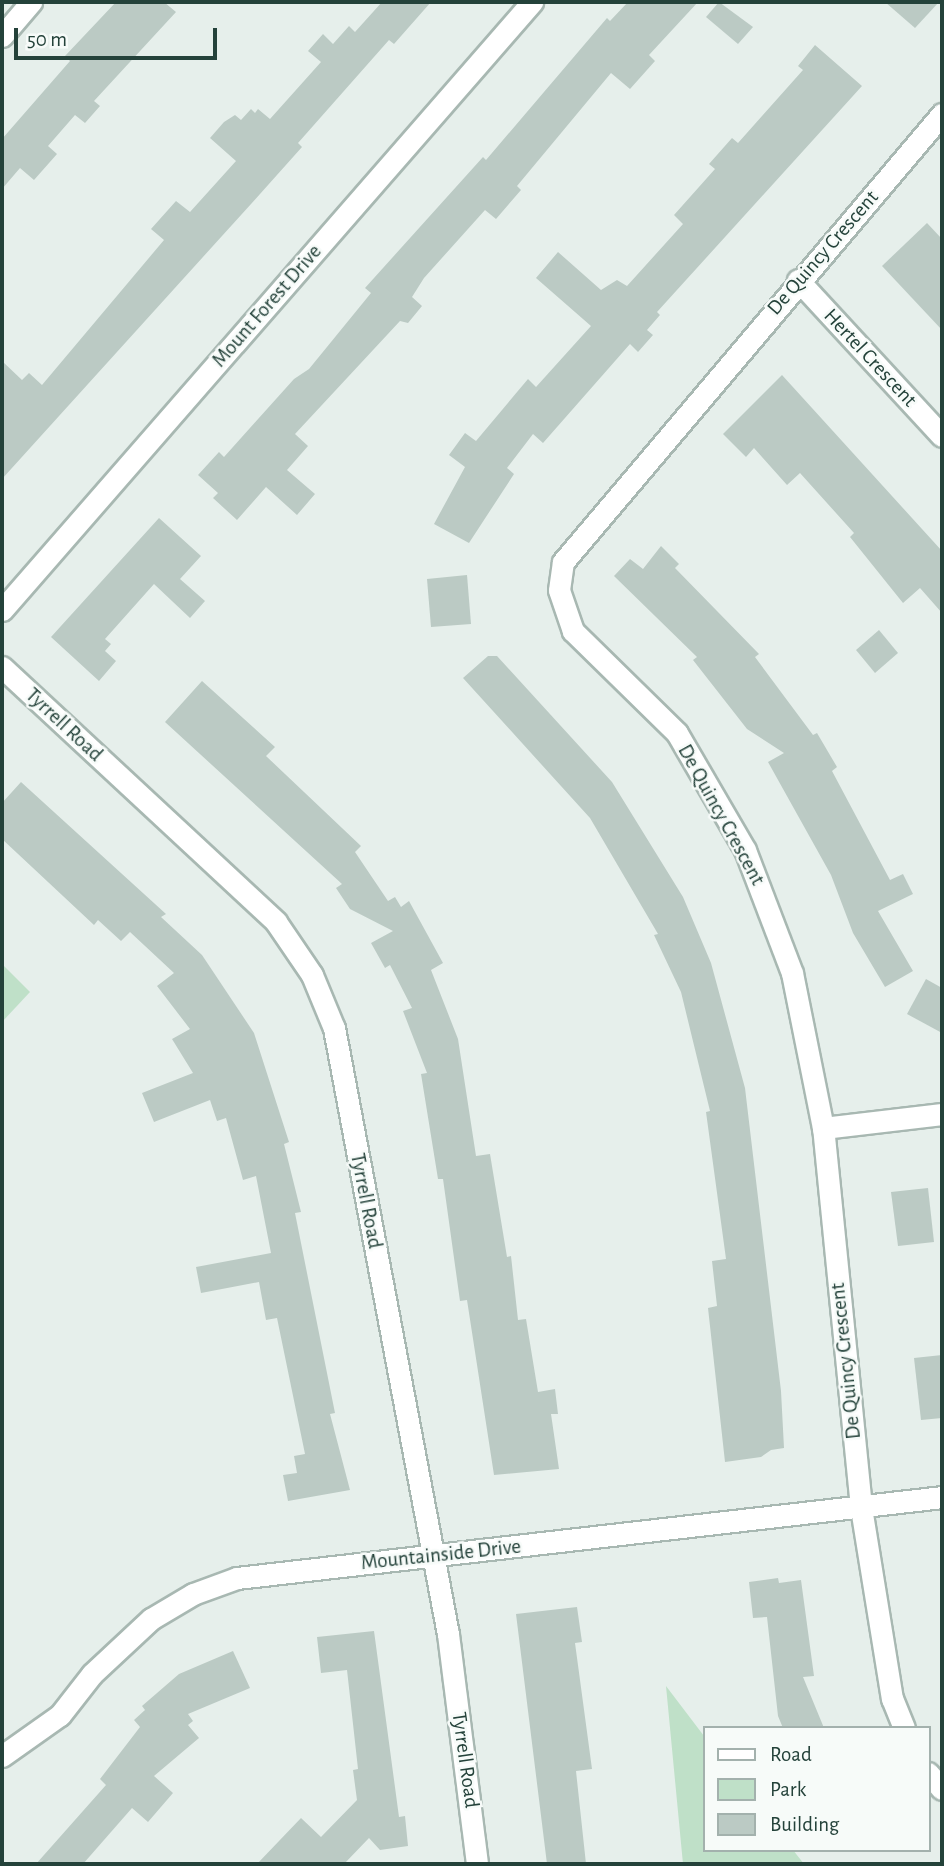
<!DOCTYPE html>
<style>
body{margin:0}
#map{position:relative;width:944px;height:1866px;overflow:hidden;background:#e6efeb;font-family:"Alegreya Sans",sans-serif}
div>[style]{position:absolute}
.green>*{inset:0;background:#bfe0c8}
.building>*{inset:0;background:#bbcac4}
.roads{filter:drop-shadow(2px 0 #a8b8b2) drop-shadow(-2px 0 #a8b8b2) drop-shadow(0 2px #a8b8b2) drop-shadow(0 -2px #a8b8b2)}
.minor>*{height:21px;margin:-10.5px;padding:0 10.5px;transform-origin:10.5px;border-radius:10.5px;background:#fff}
span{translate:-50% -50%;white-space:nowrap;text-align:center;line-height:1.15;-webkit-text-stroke:5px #f7fbf9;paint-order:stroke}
.street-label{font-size:21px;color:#24423a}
.frame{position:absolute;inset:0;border:4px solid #24423a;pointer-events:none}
.legend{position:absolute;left:703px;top:1726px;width:228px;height:126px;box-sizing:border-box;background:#f7fbf9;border:2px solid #a3b1ad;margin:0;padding:9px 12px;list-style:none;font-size:21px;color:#24423a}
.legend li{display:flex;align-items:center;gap:14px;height:35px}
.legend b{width:35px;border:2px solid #a3b1ad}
.scale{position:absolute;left:14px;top:28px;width:203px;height:32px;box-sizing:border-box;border:4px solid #24423a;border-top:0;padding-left:9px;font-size:21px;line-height:24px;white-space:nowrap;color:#24423a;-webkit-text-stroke:5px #f7fbf9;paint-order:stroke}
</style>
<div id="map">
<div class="green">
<i style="clip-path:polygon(2px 964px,30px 992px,2px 1022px)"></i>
<i style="clip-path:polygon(666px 1686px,704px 1736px,704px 1850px,793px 1850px,804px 1864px,683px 1864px)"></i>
</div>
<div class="building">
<i style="clip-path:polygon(116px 2px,164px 2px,176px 12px,94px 101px,100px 106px,85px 123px,75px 115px,48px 146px,57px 154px,34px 180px,20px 168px,2px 189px,2px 139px,70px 61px,65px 56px)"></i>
<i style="clip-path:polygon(382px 2px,431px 2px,394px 44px,389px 40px,298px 143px,302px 147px,260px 194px,2px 479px,2px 361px,22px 380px,29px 373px,42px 385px,164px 240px,151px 229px,176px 201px,190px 212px,236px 161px,210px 138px,224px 122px,235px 115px,241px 120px,251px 109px,255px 113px,258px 109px,270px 119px,321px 62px,308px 51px,323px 34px,333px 44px,349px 26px,355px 32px)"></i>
<i style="clip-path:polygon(628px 2px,698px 2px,649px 55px,655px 61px,630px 89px,611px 73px,517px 186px,521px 190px,496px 219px,485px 210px,424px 278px,412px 297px,422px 306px,408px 323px,400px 321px,295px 434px,308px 446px,287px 470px,315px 494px,297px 515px,266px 487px,237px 520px,213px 498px,218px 493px,198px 475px,219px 452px,224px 457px,294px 379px,309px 369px,371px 293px,365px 288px,483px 157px,486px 160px,607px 18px,610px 21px)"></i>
<i style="clip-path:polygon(719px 2px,753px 27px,738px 44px,706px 17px)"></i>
<i style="clip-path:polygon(885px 2px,939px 2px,915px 28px)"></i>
<i style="clip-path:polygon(815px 45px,862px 86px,657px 312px,660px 315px,647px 330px,653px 335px,638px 352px,630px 344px,543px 443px,533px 434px,507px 468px,514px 474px,469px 543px,434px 524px,465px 467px,449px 455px,465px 433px,476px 441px,528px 379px,536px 387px,591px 326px,536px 278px,558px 252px,601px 290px,617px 280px,627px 286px,683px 224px,674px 215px,715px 169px,709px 164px,732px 138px,738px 143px,803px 70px,798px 66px)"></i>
<i style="clip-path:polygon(927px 223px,942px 239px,942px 330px,882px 266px)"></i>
<i style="clip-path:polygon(782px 375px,942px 551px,942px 613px,920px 588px,903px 603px,850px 537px,854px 533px,800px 473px,787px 485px,754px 448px,746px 457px,723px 434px)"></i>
<i style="clip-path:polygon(159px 518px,201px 556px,180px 579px,205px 601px,190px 618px,154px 584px,105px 639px,111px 644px,105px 651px,116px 661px,99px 681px,51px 637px)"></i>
<i style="clip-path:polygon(661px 546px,679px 564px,675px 568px,759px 654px,755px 657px,813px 735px,817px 733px,837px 767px,832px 771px,890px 880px,903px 874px,913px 894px,878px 911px,913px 971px,885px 987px,853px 933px,831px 875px,768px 762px,784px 753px,747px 729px,693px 660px,697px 657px,614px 576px,630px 559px,643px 569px)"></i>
<i style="clip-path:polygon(467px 575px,471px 624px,431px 627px,427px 579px)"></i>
<i style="clip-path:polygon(879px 630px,898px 653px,875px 673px,856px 650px)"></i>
<i style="clip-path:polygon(488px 656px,497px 656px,612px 782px,683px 897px,711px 963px,745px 1088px,781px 1391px,784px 1448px,771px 1450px,761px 1457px,725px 1462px,708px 1308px,717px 1306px,712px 1261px,726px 1259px,706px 1112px,710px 1111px,681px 992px,654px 935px,658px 934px,590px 818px,463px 678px)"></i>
<i style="clip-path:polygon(202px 681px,275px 747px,266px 756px,361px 846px,355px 852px,388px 901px,395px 897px,401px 907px,409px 901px,443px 963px,431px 970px,458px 1039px,476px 1156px,490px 1154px,507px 1257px,511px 1256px,518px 1320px,526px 1319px,538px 1392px,555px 1389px,558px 1414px,551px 1414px,559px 1469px,494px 1475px,467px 1300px,460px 1301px,443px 1179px,438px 1179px,421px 1074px,427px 1073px,403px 1011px,412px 1008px,390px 965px,385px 968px,371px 943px,393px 931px,350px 909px,336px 888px,342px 884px,165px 722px)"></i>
<i style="clip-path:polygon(21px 782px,166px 914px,161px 917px,202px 955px,254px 1033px,289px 1142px,284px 1144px,301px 1212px,295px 1213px,335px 1413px,330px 1414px,350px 1490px,288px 1501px,283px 1475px,297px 1473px,294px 1456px,305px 1454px,277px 1318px,266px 1320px,259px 1282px,201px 1293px,196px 1267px,271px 1253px,256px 1176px,243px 1180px,226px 1118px,217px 1121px,210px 1100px,154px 1122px,142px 1093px,193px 1073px,172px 1039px,190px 1029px,157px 986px,174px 973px,130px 932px,121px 941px,98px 920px,94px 925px,2px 839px,2px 803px)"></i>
<i style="clip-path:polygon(926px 979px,942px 988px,942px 1033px,907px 1014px)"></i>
<i style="clip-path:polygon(928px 1188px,934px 1242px,898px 1246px,891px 1192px)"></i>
<i style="clip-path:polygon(942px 1355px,942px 1418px,921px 1420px,914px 1358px)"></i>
<i style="clip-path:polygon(778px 1578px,779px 1583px,801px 1580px,814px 1676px,803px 1677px,824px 1728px,783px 1728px,778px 1716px,767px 1617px,753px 1618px,749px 1582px)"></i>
<i style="clip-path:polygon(577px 1607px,582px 1642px,575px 1643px,592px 1769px,576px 1771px,586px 1864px,547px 1864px,516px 1614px)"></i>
<i style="clip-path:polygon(374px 1631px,399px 1817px,405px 1816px,408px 1846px,380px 1850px,369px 1838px,344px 1864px,257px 1864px,301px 1818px,321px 1837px,357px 1800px,353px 1770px,358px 1769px,347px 1670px,321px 1673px,317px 1637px)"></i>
<i style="clip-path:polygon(233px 1651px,250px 1688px,188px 1714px,193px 1721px,188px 1725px,199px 1738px,154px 1776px,173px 1793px,148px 1822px,132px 1808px,83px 1864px,36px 1864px,106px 1785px,100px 1779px,140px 1727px,134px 1720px,145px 1710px,142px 1706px,179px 1674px)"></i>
</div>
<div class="roads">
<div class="minor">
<i style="left:2px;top:36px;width:45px;rotate:-49.5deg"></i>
<i style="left:798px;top:280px;width:212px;rotate:47.3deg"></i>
<i style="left:2px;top:610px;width:807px;rotate:-48.92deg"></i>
<i style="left:2px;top:667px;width:374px;rotate:42.9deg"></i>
<i style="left:276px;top:922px;width:64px;rotate:55.8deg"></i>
<i style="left:312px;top:975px;width:57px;rotate:67.5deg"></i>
<i style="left:334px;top:1028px;width:617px;rotate:79.35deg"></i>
<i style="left:448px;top:1634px;width:232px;rotate:82.8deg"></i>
<i style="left:823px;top:1128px;width:120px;rotate:-6.7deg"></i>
<i style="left:904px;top:1728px;width:31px;rotate:-112deg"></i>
<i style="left:892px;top:1699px;width:194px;rotate:-99.2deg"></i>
<i style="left:861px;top:1507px;width:381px;rotate:-95.7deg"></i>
<i style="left:823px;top:1128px;width:158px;rotate:-101.3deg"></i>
<i style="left:792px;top:973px;width:132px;rotate:-110.9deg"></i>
<i style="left:745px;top:850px;width:135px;rotate:-120.2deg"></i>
<i style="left:677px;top:733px;width:146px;rotate:-135.6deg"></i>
<i style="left:573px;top:631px;width:43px;rotate:-108.9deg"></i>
<i style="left:559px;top:590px;width:28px;rotate:-82deg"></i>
<i style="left:563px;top:562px;width:587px;rotate:-49.77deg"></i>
<i style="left:2px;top:1756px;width:71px;rotate:-35.3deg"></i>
<i style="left:60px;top:1715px;width:52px;rotate:-52deg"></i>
<i style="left:92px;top:1674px;width:81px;rotate:-43deg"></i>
<i style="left:151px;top:1619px;width:49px;rotate:-30.8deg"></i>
<i style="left:193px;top:1594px;width:47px;rotate:-20deg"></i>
<i style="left:237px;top:1578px;width:710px;rotate:-6.55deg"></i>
<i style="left:928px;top:1773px;width:21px;rotate:49deg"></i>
</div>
</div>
<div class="street-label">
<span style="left:823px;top:253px;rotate:-49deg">De Quincy Crescent</span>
<span style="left:267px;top:306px;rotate:-49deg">Mount Forest Drive</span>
<span style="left:870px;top:358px;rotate:47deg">Hertel Crescent</span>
<span style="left:64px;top:725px;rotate:43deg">Tyrrell Road</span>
<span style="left:721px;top:815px;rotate:61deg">De Quincy Crescent</span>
<span style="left:366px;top:1201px;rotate:79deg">Tyrrell Road</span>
<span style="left:846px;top:1361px;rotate:-96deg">De Quincy Crescent</span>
<span style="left:441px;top:1555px;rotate:-6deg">Mountainside Drive</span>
<span style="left:465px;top:1760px;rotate:82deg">Tyrrell Road</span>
</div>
<div class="frame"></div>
<ul class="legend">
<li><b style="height:9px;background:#fff"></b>Road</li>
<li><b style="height:19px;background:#bfe0c8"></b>Park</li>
<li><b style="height:19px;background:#bbcac4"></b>Building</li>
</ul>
<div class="scale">50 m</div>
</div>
